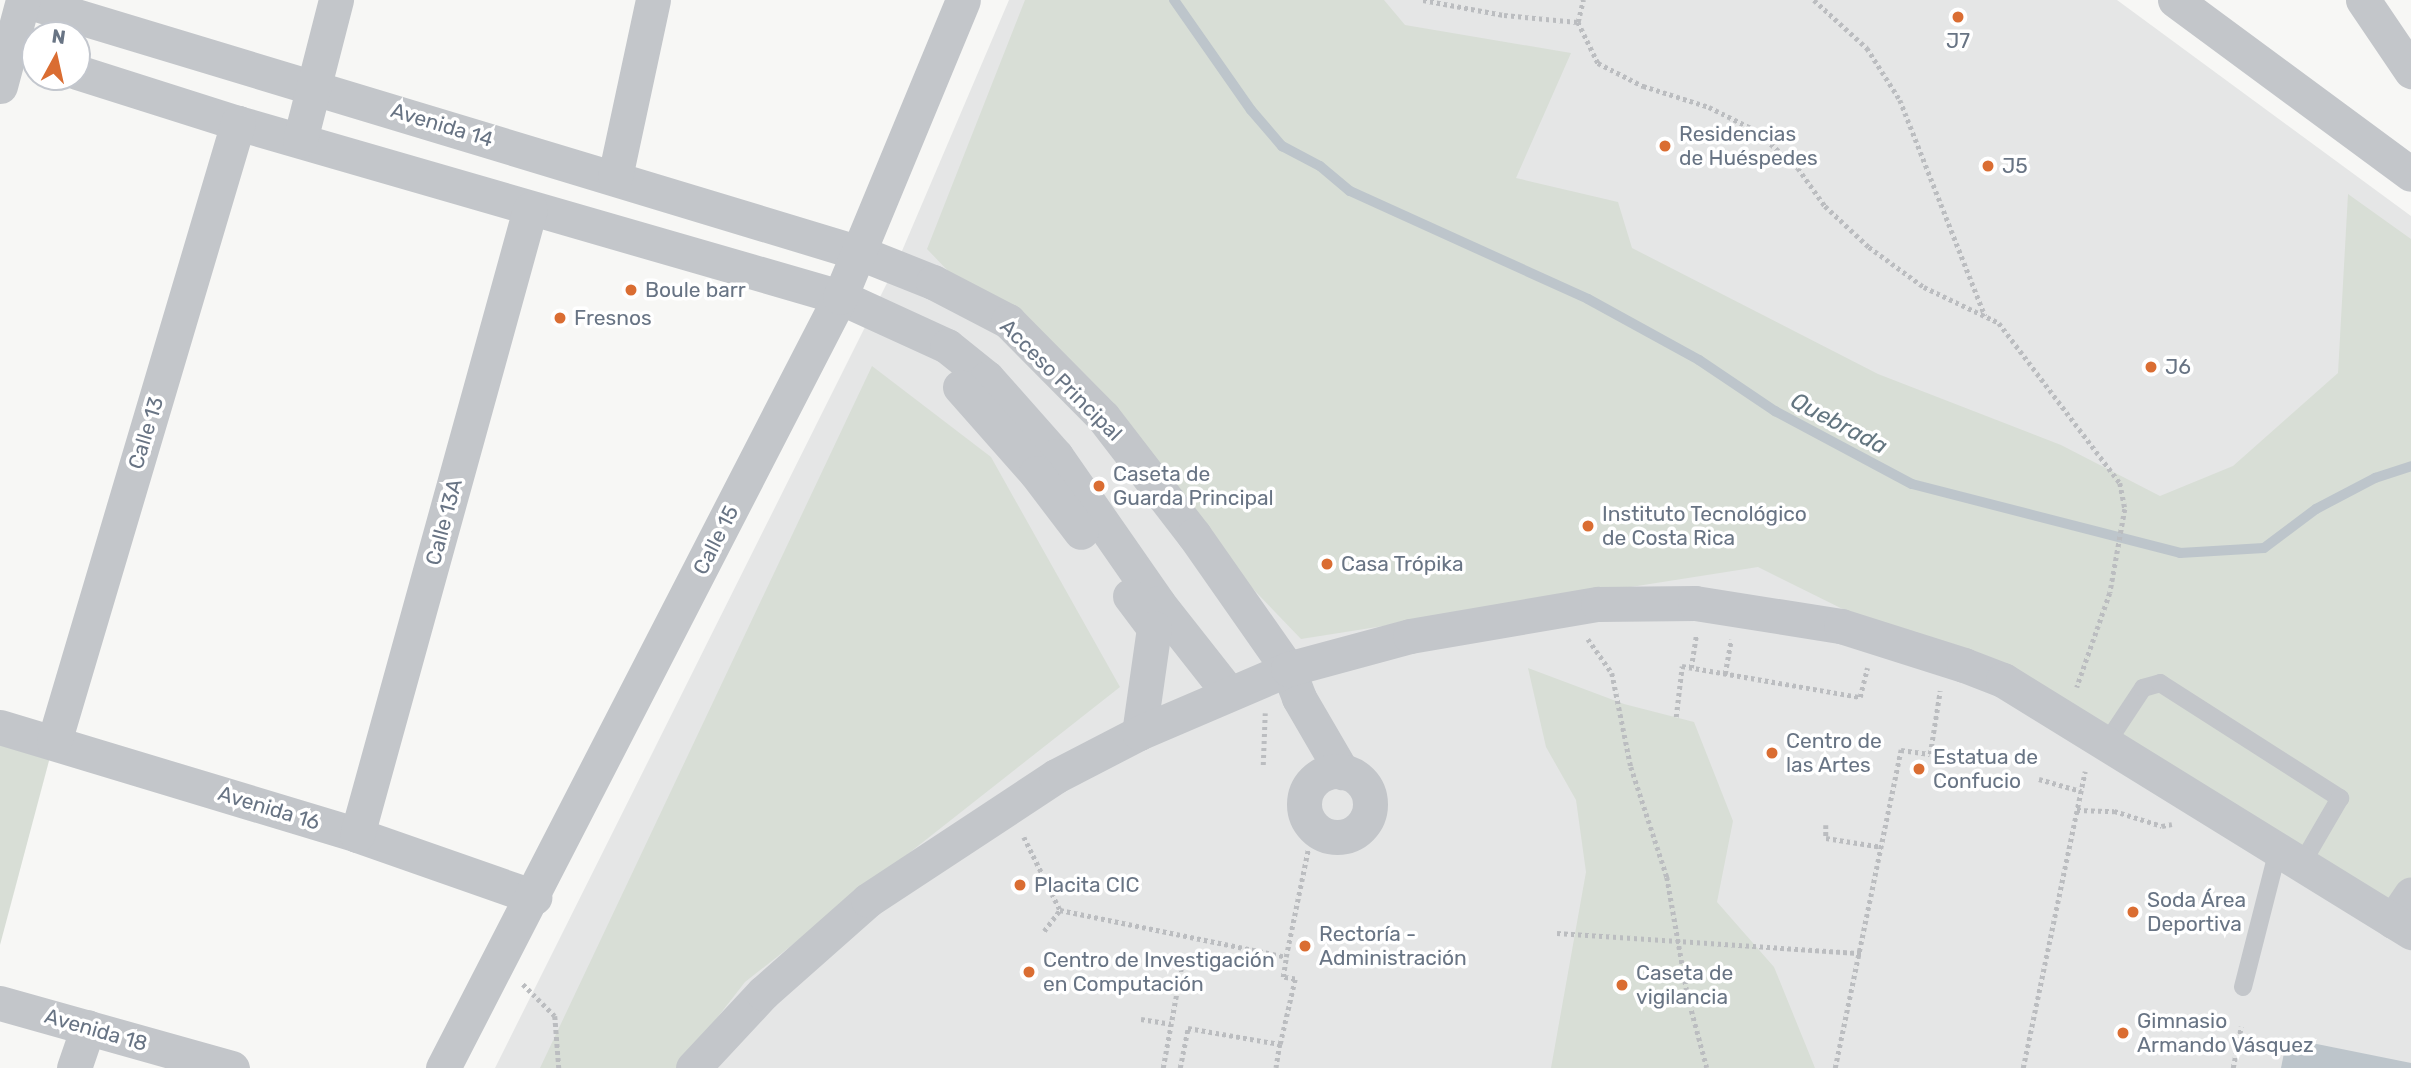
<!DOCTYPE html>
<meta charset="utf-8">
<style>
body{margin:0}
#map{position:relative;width:2411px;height:1068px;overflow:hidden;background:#f7f7f5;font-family:Rubik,sans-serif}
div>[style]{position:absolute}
.built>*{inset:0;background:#e5e6e6}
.green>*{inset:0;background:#d8ded6}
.water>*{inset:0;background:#bdc5cb}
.stream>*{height:10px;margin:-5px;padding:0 5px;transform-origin:5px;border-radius:5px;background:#bdc5cb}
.path>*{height:4.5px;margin-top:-2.25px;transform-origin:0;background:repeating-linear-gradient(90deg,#bbbdc0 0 3.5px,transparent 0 7px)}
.lane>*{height:18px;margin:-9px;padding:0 9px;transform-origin:9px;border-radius:9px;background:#c3c6ca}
.street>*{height:35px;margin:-17.5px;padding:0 17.5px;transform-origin:17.5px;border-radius:17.5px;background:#c3c6ca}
.street>.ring{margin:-17.5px;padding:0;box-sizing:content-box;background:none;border:35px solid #c3c6ca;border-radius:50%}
.dots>*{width:19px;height:19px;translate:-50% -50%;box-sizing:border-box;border:4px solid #fff;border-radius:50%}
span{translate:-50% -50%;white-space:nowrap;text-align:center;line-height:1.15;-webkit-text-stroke:7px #fff;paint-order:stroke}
.poi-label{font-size:21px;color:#687484}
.left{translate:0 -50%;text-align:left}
.street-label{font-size:21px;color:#687484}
.water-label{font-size:23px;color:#637580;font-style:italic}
.north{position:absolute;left:21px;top:21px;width:70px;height:70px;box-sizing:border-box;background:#fff;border:2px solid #c3c7ce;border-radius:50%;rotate:8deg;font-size:19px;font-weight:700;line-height:28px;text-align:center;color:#687484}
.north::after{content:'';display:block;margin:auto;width:24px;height:32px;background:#da6d32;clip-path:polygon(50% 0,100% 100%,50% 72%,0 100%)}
</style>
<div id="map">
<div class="built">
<i style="clip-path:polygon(1009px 0,2117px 0,2411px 216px,2411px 1068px,495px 1068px,896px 265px)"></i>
</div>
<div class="green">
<i style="clip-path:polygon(1025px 0,1384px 0,1405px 25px,1571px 53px,1516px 178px,1618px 202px,1632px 248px,1878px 374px,2061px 445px,2160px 496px,2233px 466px,2338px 373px,2348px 194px,2411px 239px,2411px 925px,2063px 718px,1758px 567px,1301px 639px,927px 249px)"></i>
<i style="clip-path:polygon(872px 366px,991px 457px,1120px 687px,745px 982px,678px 1068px,540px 1068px)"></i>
<i style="clip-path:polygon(1528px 668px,1624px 704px,1694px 722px,1733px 821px,1717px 902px,1774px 967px,1815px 1068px,1551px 1068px,1586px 872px,1576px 800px,1546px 747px)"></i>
<i style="clip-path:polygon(0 727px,54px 742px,0 945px)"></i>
</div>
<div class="water">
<i style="clip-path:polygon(2287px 1038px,2411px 1063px,2411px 1068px,2281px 1068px)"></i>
</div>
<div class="stream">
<i style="left:1174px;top:0;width:134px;rotate:55deg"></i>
<i style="left:1251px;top:110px;width:48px;rotate:49.3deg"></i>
<i style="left:1282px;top:146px;width:43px;rotate:27.8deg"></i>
<i style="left:1320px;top:166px;width:39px;rotate:40deg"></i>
<i style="left:1350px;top:191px;width:261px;rotate:24.4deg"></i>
<i style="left:1588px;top:299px;width:127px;rotate:28.8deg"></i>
<i style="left:1699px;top:360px;width:92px;rotate:33.9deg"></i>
<i style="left:1775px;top:411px;width:155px;rotate:28.1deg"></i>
<i style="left:1912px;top:484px;width:277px;rotate:14.4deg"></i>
<i style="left:2180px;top:553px;width:84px;rotate:-3.4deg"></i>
<i style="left:2264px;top:548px;width:65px;rotate:-36.9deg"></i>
<i style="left:2316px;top:509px;width:67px;rotate:-27.7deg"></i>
<i style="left:2375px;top:478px;width:38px;rotate:-18deg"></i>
</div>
<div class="path">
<i style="left:1423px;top:0;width:82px;rotate:10.5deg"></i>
<i style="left:1504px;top:15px;width:74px;rotate:5.4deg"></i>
<i style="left:1578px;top:22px;width:46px;rotate:64deg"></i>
<i style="left:1598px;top:63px;width:51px;rotate:27.1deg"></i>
<i style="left:1643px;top:86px;width:69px;rotate:17.7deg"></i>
<i style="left:1709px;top:107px;width:51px;rotate:26.6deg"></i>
<i style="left:1755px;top:130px;width:57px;rotate:41.5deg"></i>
<i style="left:1798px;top:168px;width:47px;rotate:54.6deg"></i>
<i style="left:1825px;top:206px;width:60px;rotate:43deg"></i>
<i style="left:1869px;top:247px;width:68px;rotate:36deg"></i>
<i style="left:1924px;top:287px;width:83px;rotate:25.6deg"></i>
<i style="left:1999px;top:323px;width:201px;rotate:52.9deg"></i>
<i style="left:2120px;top:483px;width:26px;rotate:79deg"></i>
<i style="left:2125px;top:509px;width:85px;rotate:100.1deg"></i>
<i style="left:2110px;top:593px;width:100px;rotate:109.3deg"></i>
<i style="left:1814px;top:0;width:72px;rotate:42.2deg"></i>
<i style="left:1867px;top:48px;width:62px;rotate:57.6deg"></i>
<i style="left:1900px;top:100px;width:232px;rotate:68.5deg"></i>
<i style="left:1578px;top:22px;width:23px;rotate:-77deg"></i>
<i style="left:1588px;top:639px;width:42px;rotate:54.8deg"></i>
<i style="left:1612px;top:673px;width:96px;rotate:78.6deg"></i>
<i style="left:1631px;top:767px;width:116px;rotate:71.9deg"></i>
<i style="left:1667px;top:877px;width:122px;rotate:80.1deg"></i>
<i style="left:1688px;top:997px;width:73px;rotate:75deg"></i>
<i style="left:1691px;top:668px;width:33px;rotate:-81deg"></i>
<i style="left:1725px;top:674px;width:35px;rotate:-80deg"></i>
<i style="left:1676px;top:717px;width:51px;rotate:-83.3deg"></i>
<i style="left:1682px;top:666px;width:181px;rotate:9.9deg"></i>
<i style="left:1860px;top:697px;width:30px;rotate:-76deg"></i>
<i style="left:1263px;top:765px;width:52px;rotate:-87.8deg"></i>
<i style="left:2039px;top:779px;width:44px;rotate:15.9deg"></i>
<i style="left:2077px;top:810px;width:37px;rotate:2deg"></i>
<i style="left:2114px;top:811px;width:50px;rotate:17.4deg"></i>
<i style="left:2162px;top:826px;width:10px;rotate:-11deg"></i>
<i style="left:1826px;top:825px;width:13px;rotate:90deg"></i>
<i style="left:1826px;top:838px;width:57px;rotate:9.1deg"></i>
<i style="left:1024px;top:837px;width:81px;rotate:63.7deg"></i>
<i style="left:1060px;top:910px;width:231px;rotate:11.7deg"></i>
<i style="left:1286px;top:957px;width:109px;rotate:-78.4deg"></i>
<i style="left:1044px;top:931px;width:26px;rotate:-53deg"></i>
<i style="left:1557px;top:933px;width:305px;rotate:3.8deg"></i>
<i style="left:523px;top:984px;width:45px;rotate:45deg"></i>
<i style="left:555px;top:1016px;width:52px;rotate:85.6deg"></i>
<i style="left:1141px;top:1019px;width:30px;rotate:9deg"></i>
<i style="left:1280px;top:1044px;width:67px;rotate:-77deg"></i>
<i style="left:1295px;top:979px;width:12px;rotate:-171deg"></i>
<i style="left:1283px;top:977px;width:20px;rotate:-81deg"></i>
<i style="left:1163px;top:1068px;width:112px;rotate:-79.7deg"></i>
<i style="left:1180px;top:1068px;width:41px;rotate:-78.7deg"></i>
<i style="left:1188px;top:1028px;width:93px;rotate:9.9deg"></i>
<i style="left:1280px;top:1044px;width:24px;rotate:99deg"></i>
<i style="left:1835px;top:1068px;width:325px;rotate:-78.3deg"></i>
<i style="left:1901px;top:750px;width:29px;rotate:8deg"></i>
<i style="left:1930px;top:754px;width:64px;rotate:-81deg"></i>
<i style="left:2023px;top:1068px;width:303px;rotate:-78.2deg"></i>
<i style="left:2233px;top:1068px;width:42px;rotate:-79deg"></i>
</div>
<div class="lane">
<i style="left:2106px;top:744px;width:67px;rotate:-56.5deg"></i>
<i style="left:2143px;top:688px;width:18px;rotate:-16deg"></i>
<i style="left:2160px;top:683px;width:214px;rotate:32.6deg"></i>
<i style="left:2340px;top:798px;width:78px;rotate:120.2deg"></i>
<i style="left:2243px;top:987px;width:141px;rotate:-75.7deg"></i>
</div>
<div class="street">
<i style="left:23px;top:0;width:874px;rotate:16.82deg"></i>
<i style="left:860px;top:253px;width:79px;rotate:21.7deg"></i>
<i style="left:933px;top:282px;width:85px;rotate:27.5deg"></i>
<i style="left:1008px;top:321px;width:135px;rotate:45.3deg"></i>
<i style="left:1103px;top:417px;width:149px;rotate:52.4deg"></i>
<i style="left:1194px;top:535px;width:164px;rotate:55deg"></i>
<i style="left:1288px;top:669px;width:31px;rotate:69deg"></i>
<i style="left:1299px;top:698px;width:86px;rotate:59.8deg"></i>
<i style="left:2175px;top:0;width:293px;rotate:36.4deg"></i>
<i style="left:2363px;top:0;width:86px;rotate:55.9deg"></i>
<i style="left:77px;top:72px;width:169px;rotate:17.6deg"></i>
<i style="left:238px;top:123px;width:627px;rotate:16.12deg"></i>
<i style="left:840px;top:297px;width:118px;rotate:24.6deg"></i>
<i style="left:947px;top:346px;width:51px;rotate:38.7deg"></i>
<i style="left:987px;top:378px;width:104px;rotate:48.5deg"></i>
<i style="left:1056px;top:456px;width:179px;rotate:55.2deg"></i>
<i style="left:1158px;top:603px;width:113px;rotate:51.8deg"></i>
<i style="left:0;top:86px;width:89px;rotate:-75deg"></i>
<i style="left:300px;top:140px;width:145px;rotate:-75.6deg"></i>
<i style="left:615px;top:177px;width:181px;rotate:-77.9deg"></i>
<i style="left:960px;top:387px;width:115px;rotate:48.5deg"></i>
<i style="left:1036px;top:473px;width:74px;rotate:52.7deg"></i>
<i style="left:1130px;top:596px;width:40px;rotate:53deg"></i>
<i style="left:1154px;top:628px;width:106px;rotate:98.1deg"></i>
<i style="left:0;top:727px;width:373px;rotate:16.8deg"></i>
<i style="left:357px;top:835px;width:188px;rotate:19.3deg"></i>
<i style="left:54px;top:742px;width:646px;rotate:-73.45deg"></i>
<i class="ring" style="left:1304px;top:771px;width:31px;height:31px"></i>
<i style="left:357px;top:835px;width:649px;rotate:-74.55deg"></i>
<i style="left:2393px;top:921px;width:32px;rotate:-56deg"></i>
<i style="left:0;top:1003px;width:241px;rotate:15.7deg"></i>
<i style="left:74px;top:1068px;width:43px;rotate:-71.1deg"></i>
<i style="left:443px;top:1068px;width:867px;rotate:-62.76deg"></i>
<i style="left:840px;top:297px;width:321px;rotate:-67.5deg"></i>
<i style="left:693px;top:1068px;width:103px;rotate:-47deg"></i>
<i style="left:763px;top:993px;width:140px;rotate:-41.5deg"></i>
<i style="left:868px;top:900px;width:225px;rotate:-33.4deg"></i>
<i style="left:1056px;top:776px;width:93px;rotate:-27.4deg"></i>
<i style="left:1139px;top:733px;width:162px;rotate:-23.2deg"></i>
<i style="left:1288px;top:669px;width:126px;rotate:-15.1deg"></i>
<i style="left:1410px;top:636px;width:191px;rotate:-9.7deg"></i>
<i style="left:1598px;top:604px;width:97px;rotate:-0.6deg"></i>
<i style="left:1695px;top:603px;width:148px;rotate:9deg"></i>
<i style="left:1841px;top:626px;width:129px;rotate:17.6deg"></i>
<i style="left:1964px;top:665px;width:42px;rotate:21deg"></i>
<i style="left:2003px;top:680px;width:480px;rotate:31.7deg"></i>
</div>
<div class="dots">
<i style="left:1958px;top:17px;background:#da6d32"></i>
<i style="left:1665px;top:146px;background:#da6d32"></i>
<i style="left:1988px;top:166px;background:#da6d32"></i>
<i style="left:631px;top:290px;background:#da6d32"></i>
<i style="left:560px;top:318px;background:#da6d32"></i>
<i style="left:2151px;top:367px;background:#da6d32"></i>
<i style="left:1099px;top:486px;background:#da6d32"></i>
<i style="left:1588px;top:526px;background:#da6d32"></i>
<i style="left:1327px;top:564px;background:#da6d32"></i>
<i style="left:1772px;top:753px;background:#da6d32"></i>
<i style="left:1919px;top:769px;background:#da6d32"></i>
<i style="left:1020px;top:885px;background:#da6d32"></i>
<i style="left:2133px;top:912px;background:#da6d32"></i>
<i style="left:1305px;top:946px;background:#da6d32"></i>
<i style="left:1029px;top:972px;background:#da6d32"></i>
<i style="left:1622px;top:985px;background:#da6d32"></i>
<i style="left:2123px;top:1033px;background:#da6d32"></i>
</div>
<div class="poi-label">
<span style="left:1958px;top:41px">J7</span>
<span class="left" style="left:1679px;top:146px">Residencias<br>de Huéspedes</span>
<span class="left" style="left:2002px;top:166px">J5</span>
<span class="left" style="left:645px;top:290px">Boule barr</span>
<span class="left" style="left:574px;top:318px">Fresnos</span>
<span class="left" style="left:2165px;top:367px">J6</span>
<span class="left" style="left:1113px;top:486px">Caseta de<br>Guarda Principal</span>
<span class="left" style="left:1602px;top:526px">Instituto Tecnológico<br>de Costa Rica</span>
<span class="left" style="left:1341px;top:564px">Casa Trópika</span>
<span class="left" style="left:1786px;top:753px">Centro de<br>las Artes</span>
<span class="left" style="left:1933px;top:769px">Estatua de<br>Confucio</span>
<span class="left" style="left:1034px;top:885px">Placita CIC</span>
<span class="left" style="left:2147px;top:912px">Soda Área<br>Deportiva</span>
<span class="left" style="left:1319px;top:946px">Rectoría -<br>Administración</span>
<span class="left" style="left:1043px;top:972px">Centro de Investigación<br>en Computación</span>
<span class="left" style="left:1636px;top:985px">Caseta de<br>vigilancia</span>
<span class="left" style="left:2137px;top:1033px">Gimnasio<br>Armando Vásquez</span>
</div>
<div class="street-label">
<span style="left:442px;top:125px;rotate:17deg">Avenida 14</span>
<span style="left:1061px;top:380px;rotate:45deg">Acceso Principal</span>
<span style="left:146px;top:433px;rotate:-73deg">Calle 13</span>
<span style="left:444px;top:522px;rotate:-75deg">Calle 13A</span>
<span style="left:716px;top:540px;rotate:-63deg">Calle 15</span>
<span style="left:269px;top:808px;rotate:17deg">Avenida 16</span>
<span style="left:96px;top:1030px;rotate:16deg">Avenida 18</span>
</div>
<div class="water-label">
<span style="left:1839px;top:423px;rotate:28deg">Quebrada</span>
</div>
<div class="north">N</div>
</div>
